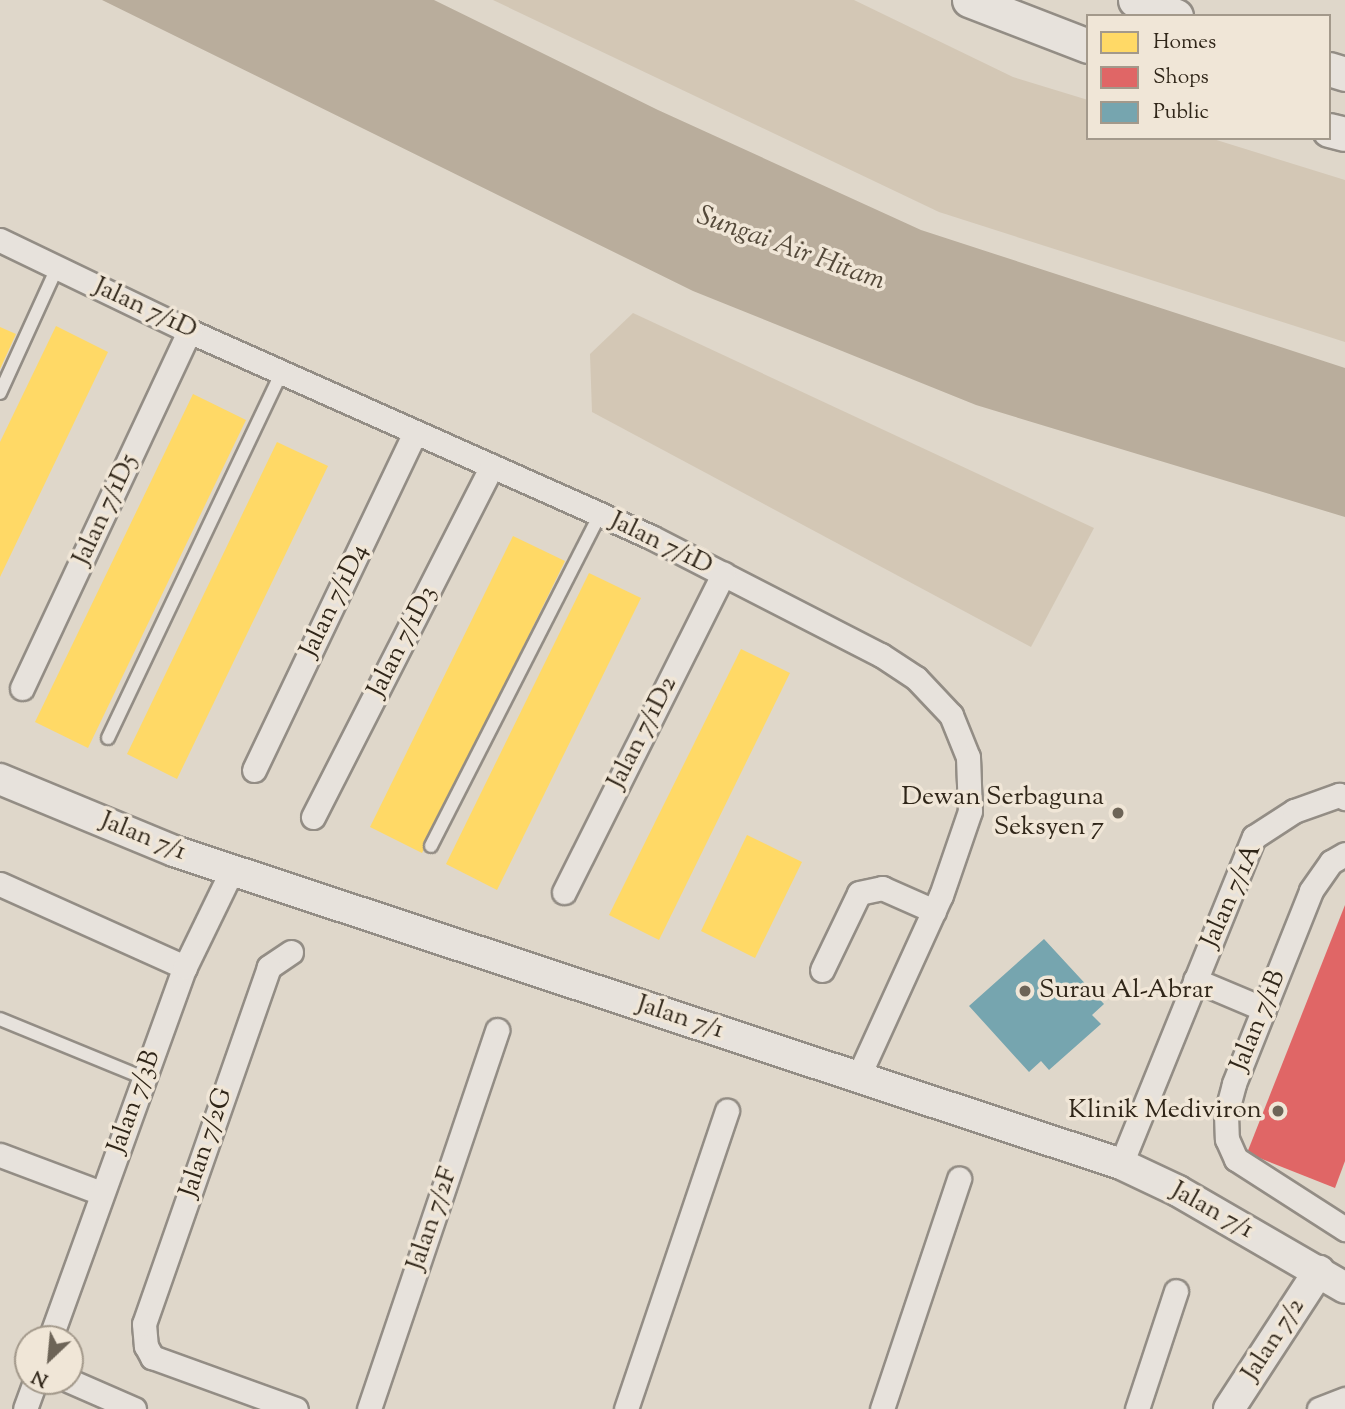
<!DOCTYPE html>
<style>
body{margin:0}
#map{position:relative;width:1345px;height:1409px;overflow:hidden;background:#dfd7ca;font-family:"Sorts Mill Goudy",serif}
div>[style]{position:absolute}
.green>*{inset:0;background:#d3c7b5}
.water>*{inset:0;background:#b9ad9c}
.homes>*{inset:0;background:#ffd966}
.shops>*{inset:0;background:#e06666}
.public>*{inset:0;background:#76a5af}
.roads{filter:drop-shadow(2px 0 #938d85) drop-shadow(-2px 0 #938d85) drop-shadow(0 2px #938d85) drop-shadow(0 -2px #938d85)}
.service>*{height:12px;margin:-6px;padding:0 6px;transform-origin:6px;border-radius:6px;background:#e7e2dc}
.minor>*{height:23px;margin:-11.5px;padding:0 11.5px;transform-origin:11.5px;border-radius:11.5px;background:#e7e2dc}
.tertiary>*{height:30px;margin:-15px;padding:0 15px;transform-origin:15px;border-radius:15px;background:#e7e2dc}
.secondary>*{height:33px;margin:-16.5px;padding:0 16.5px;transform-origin:16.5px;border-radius:16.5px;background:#e7e2dc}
.dots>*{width:19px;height:19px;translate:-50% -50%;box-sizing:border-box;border:4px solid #f0e6d7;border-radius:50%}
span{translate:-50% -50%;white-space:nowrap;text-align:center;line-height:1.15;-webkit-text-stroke:7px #f0e6d7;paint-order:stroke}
.street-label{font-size:26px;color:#302619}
.poi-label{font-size:26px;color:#302619}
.right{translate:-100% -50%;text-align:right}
.left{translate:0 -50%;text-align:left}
.water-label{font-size:28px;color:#54493a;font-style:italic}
.legend{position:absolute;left:1086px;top:14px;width:245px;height:126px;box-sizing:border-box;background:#f0e6d7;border:2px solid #a3998b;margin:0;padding:9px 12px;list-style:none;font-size:21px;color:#302619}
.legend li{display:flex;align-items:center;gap:14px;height:35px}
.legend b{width:35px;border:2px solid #a3998b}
.north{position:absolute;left:14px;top:1325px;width:70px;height:70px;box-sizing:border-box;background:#f0e6d7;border:2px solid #a3998b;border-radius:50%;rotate:206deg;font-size:19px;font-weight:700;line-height:28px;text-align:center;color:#302619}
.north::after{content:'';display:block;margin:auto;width:24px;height:32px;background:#6d6457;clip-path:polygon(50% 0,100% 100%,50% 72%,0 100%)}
</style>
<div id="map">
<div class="green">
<i style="clip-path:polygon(493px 0,854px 0,1013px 77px,1088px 100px,1088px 138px,1210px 138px,1345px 180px,1345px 342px,939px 212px)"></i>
<i style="clip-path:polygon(633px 313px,1094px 528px,1031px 647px,592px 412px,590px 354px)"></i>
</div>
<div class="water">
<i style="clip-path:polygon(102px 0,434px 0,658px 110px,921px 230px,1345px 368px,1345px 517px,976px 405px,693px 291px)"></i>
</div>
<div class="homes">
<i style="clip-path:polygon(56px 326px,108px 352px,0 577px,0 442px)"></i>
<i style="clip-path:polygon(0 327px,16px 334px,0 369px)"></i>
<i style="clip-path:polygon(193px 394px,246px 420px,88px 748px,35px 722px)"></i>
<i style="clip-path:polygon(277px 442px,328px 466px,177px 779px,127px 754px)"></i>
<i style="clip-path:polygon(513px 536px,565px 561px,422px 853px,370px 827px)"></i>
<i style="clip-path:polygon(589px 573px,641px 598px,497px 890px,446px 864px)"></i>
<i style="clip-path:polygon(741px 649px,790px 673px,659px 940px,609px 915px)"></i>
<i style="clip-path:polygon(747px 835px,802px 862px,755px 958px,701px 931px)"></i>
</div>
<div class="shops">
<i style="clip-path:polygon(1345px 905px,1345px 1161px,1335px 1188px,1247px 1153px)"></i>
</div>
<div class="public">
<i style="clip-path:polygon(1044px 939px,1104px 1004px,1092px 1015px,1101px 1024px,1049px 1070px,1041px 1061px,1029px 1072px,969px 1006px)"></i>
</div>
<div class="roads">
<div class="service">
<i style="left:0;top:393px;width:137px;rotate:-65.5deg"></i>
<i style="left:108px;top:738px;width:405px;rotate:-64.6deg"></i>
<i style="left:431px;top:846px;width:373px;rotate:-63deg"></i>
<i style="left:0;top:1019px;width:156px;rotate:22.3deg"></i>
</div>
<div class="minor">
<i style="left:0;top:240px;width:210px;rotate:25.7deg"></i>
<i style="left:189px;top:331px;width:506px;rotate:24.03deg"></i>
<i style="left:651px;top:537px;width:259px;rotate:27.2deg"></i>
<i style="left:881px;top:655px;width:42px;rotate:33.3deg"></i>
<i style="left:916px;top:678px;width:51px;rotate:46.6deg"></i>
<i style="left:951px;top:715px;width:45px;rotate:68deg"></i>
<i style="left:968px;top:757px;width:54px;rotate:87.9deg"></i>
<i style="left:970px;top:811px;width:89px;rotate:109deg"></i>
<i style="left:941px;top:895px;width:200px;rotate:114.5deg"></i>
<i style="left:22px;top:688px;width:394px;rotate:-64.9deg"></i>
<i style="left:254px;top:770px;width:374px;rotate:-64.5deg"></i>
<i style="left:313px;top:817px;width:394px;rotate:-63deg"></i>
<i style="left:1345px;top:854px;width:16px;rotate:150deg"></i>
<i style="left:1331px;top:862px;width:35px;rotate:125deg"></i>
<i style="left:1311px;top:891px;width:208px;rotate:111.8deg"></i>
<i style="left:1234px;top:1084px;width:31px;rotate:105deg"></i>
<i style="left:1226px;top:1114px;width:25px;rotate:88deg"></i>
<i style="left:1227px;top:1139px;width:22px;rotate:66deg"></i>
<i style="left:1236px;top:1159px;width:130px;rotate:32.7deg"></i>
<i style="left:0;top:884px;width:203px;rotate:24.2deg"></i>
<i style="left:564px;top:892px;width:356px;rotate:-63.4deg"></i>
<i style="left:291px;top:952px;width:27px;rotate:146deg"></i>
<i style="left:269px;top:967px;width:378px;rotate:109.3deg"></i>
<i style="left:144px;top:1324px;width:22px;rotate:85deg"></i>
<i style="left:146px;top:1346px;width:13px;rotate:61deg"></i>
<i style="left:152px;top:1357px;width:153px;rotate:19.9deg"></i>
<i style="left:822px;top:970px;width:85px;rotate:-64.3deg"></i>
<i style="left:859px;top:893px;width:24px;rotate:-12deg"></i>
<i style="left:882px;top:888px;width:57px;rotate:23.9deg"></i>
<i style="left:1195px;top:980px;width:75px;rotate:22.8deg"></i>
<i style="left:0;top:1155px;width:108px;rotate:20.6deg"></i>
<i style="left:1121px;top:1164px;width:353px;rotate:-67.9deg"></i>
<i style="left:1254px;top:837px;width:48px;rotate:-33deg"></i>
<i style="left:1294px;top:811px;width:48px;rotate:-19.6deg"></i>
<i style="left:1339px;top:795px;width:7px;rotate:27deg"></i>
<i style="left:50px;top:1339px;width:396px;rotate:-70.1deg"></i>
<i style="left:185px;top:967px;width:108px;rotate:-64.1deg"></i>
<i style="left:70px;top:1381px;width:70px;rotate:23.6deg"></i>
<i style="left:25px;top:1409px;width:30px;rotate:-70deg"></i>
<i style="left:369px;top:1409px;width:400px;rotate:-71.3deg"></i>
<i style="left:626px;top:1409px;width:315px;rotate:-71.3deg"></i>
<i style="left:882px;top:1409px;width:243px;rotate:-71.5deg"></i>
<i style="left:1137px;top:1409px;width:124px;rotate:-71.7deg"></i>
<i style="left:1319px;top:1409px;width:28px;rotate:-21deg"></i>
</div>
<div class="tertiary">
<i style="left:0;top:779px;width:188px;rotate:22.5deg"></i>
<i style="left:174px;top:851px;width:997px;rotate:18.29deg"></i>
<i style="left:1121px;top:1164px;width:63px;rotate:25.3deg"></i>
<i style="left:1178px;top:1191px;width:193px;rotate:30.1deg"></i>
<i style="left:1229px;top:1409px;width:165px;rotate:-56.9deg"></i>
</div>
<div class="secondary">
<i style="left:969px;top:0;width:128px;rotate:21.1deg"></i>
<i style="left:1135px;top:0;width:44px;rotate:21.3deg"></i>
<i style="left:1329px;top:69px;width:17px;rotate:17deg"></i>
<i style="left:1329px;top:130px;width:16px;rotate:14deg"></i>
</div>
</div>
<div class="dots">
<i style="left:1118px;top:813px;background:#6d6457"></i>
<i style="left:1025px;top:991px;background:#6d6457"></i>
<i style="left:1278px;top:1111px;background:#6d6457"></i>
</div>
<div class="street-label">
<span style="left:145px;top:309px;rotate:25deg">Jalan 7/1D</span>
<span style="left:106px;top:510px;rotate:-65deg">Jalan 7/1D5</span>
<span style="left:661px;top:544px;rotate:26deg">Jalan 7/1D</span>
<span style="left:335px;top:601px;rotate:-64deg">Jalan 7/1D4</span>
<span style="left:403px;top:642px;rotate:-63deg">Jalan 7/1D3</span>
<span style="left:643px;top:733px;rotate:-63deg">Jalan 7/1D2</span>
<span style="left:143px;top:837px;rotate:22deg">Jalan 7/1</span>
<span style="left:1232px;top:896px;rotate:-66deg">Jalan 7/1A</span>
<span style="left:680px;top:1018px;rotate:18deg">Jalan 7/1</span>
<span style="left:1259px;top:1021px;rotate:-68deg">Jalan 7/1B</span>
<span style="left:135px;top:1102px;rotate:-70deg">Jalan 7/3B</span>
<span style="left:207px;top:1143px;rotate:-71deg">Jalan 7/2G</span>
<span style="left:1212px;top:1211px;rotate:29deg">Jalan 7/1</span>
<span style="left:433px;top:1219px;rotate:-71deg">Jalan 7/2F</span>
<span style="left:1274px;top:1340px;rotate:-57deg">Jalan 7/2</span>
</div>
<div class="poi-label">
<span class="right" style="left:1104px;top:813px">Dewan Serbaguna<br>Seksyen 7</span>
<span class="left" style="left:1039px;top:991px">Surau Al-Abrar</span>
<span class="right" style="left:1262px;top:1111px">Klinik Mediviron</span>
</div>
<div class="water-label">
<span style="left:791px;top:249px;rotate:20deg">Sungai Air Hitam</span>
</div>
<ul class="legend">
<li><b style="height:19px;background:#ffd966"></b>Homes</li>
<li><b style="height:19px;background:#e06666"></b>Shops</li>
<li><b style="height:19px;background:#76a5af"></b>Public</li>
</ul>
<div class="north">N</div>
</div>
